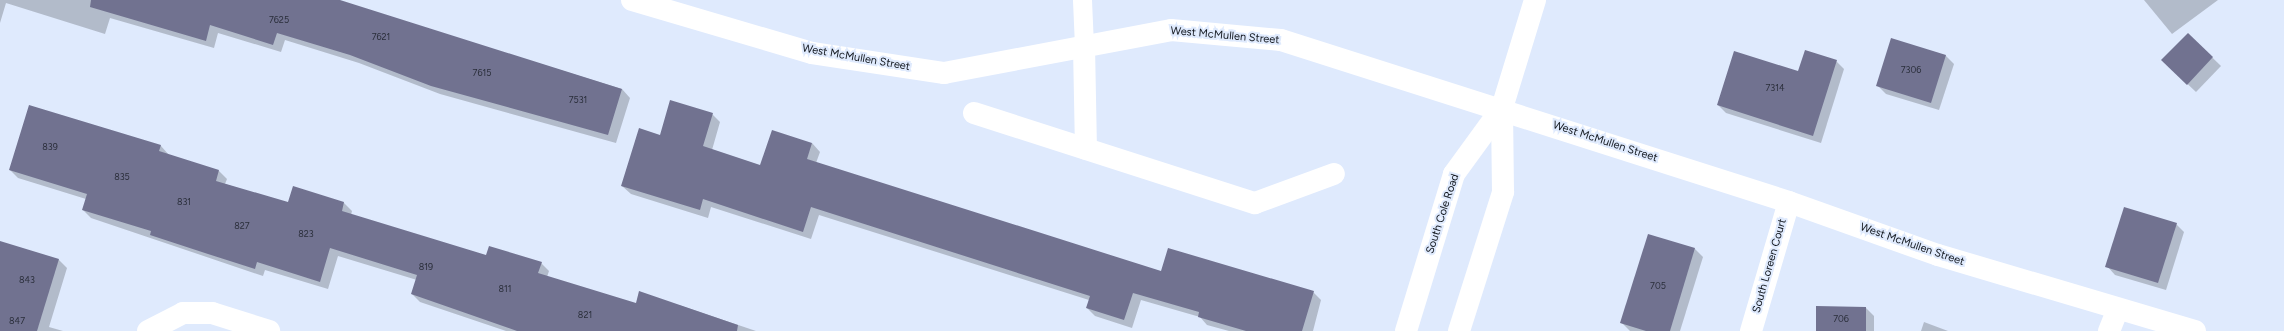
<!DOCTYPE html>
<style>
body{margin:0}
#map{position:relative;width:2284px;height:331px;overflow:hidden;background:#dfeafd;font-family:Figtree,sans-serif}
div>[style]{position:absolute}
.shadow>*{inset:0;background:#0003}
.building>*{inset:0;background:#717290}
.lane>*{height:19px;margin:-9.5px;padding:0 9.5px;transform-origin:9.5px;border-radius:9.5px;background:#fff}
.street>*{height:22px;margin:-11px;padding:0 11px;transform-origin:11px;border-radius:11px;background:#fff}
.primary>*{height:22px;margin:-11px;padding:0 11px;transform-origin:11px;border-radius:11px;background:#fff}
span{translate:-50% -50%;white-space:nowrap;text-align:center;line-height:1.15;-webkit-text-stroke:4px #dfeafd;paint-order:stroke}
.number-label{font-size:9px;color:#2a2e3a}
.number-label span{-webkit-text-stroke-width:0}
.street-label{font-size:11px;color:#12171e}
</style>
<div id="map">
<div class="shadow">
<i style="clip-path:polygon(0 0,332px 0,622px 89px,630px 98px,616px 143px,440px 94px,359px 63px,285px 40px,281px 52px,218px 33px,214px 48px,110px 18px,105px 34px,6px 3px,0 23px)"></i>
<i style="clip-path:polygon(2144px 0,2218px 0,2172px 34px)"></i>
<i style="clip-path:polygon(2188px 34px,2221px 66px,2196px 92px,2162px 60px)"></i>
<i style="clip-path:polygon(1945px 55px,1954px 64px,1939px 110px,1886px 94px,1878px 86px)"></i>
<i style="clip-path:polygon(1836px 61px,1844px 69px,1821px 143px,1726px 113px,1718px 105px)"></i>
<i style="clip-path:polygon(30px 106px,161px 146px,169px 155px,219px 171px,227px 179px,225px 184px,288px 204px,293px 188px,344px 203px,352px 211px,351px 215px,487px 256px,541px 263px,549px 271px,547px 277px,636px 304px,679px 305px,756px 331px,506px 331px,420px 302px,412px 294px,417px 280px,338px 256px,328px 289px,265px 270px,263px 276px,91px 218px,83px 210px,86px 199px,18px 178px,10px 170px)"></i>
<i style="clip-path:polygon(712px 114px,720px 122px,712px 150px,761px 166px,812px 143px,820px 152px,816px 163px,1162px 272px,1313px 292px,1321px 300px,1313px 331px,1229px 331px,1207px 325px,1200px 317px,1141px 300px,1132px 328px,1095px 316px,1087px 308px,1089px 300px,819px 215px,811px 239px,711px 207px,708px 218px,631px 194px,622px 186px,661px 136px)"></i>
<i style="clip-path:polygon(2176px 224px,2184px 232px,2166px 290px,2115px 275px,2107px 266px)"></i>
<i style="clip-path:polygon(1649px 235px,1695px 249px,1703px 257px,1680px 331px,1630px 331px,1622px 323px)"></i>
<i style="clip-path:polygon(0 242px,59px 260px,67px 268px,49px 327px,63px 331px,0 331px)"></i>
<i style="clip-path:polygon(1866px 308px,1874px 316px,1874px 331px,1817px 331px)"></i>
<i style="clip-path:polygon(1924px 322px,1948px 331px,1921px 331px)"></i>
</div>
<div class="building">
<i style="clip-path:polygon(91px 0,340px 0,622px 89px,608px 135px,431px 86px,350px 55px,277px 33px,273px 45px,210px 25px,206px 41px,90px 7px)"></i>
<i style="clip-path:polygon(2188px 33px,2213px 57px,2187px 85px,2161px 60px)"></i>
<i style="clip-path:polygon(1891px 38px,1946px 55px,1931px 103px,1876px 86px)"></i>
<i style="clip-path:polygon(1805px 50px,1837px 60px,1813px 136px,1717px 105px,1734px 51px,1798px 71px)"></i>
<i style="clip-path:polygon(670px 100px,713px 113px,703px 146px,760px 165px,772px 130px,812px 143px,807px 159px,1161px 271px,1168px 248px,1314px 291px,1302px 331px,1246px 331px,1198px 317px,1199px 312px,1133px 293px,1124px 320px,1086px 308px,1090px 296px,811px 207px,803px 232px,703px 199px,700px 210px,621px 186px,639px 128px,660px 135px)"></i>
<i style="clip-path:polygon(29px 105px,161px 145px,159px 151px,219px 170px,216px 181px,288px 202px,293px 186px,344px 202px,342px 211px,486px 255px,489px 246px,542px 262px,538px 273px,636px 303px,639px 291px,738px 325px,737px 331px,517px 331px,411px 294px,417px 275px,330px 248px,320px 282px,257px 262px,255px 269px,208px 254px,150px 235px,151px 231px,82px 210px,87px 194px,9px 170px)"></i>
<i style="clip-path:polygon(2124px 207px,2177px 223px,2158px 283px,2105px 267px)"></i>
<i style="clip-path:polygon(1648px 234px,1695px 248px,1670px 331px,1646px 331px,1620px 323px)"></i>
<i style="clip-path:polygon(0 241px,59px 259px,37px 331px,0 331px)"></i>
<i style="clip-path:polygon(1816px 306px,1866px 307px,1866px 331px,1816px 331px)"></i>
</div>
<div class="lane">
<i style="left:1082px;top:0;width:46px;rotate:87.5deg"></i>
</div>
<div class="street">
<i style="left:632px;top:0;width:188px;rotate:16.4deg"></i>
<i style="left:812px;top:53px;width:134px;rotate:8.6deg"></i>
<i style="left:944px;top:73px;width:231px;rotate:-10.7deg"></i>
<i style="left:1171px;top:30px;width:110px;rotate:5.2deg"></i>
<i style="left:1281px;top:40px;width:533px;rotate:17.69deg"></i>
<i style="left:1789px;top:202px;width:158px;rotate:19.6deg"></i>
<i style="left:1938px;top:255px;width:268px;rotate:16.5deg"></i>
<i style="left:1084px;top:46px;width:103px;rotate:88.9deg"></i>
<i style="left:974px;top:113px;width:295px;rotate:17.8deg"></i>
<i style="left:1255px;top:203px;width:84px;rotate:-20.2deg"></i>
<i style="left:148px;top:331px;width:39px;rotate:-27deg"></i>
<i style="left:183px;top:313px;width:29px"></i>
<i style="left:212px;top:313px;width:60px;rotate:17.5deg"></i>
<i style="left:1751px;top:331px;width:134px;rotate:-73.6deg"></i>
<i style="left:2109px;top:331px;width:24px;rotate:-68deg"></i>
</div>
<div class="primary">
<i style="left:1406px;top:331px;width:164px;rotate:-73deg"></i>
<i style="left:1454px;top:174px;width:82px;rotate:-54deg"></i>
<i style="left:1459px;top:331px;width:146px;rotate:-72.4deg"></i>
<i style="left:1503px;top:192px;width:84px;rotate:-90.7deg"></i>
<i style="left:1502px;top:108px;width:113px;rotate:-73deg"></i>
</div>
<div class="number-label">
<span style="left:279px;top:20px">7625</span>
<span style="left:381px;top:37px">7621</span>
<span style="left:1911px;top:70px">7306</span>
<span style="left:482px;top:73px">7615</span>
<span style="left:1775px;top:88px">7314</span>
<span style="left:578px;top:100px">7531</span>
<span style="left:50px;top:147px">839</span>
<span style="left:122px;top:177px">835</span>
<span style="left:184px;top:202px">831</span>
<span style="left:242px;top:226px">827</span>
<span style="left:306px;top:234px">823</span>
<span style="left:426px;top:267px">819</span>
<span style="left:27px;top:280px">843</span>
<span style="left:1658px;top:286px">705</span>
<span style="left:505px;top:289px">811</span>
<span style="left:585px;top:315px">821</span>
<span style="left:1841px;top:319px">706</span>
<span style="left:17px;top:321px">847</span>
</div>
<div class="street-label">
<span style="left:1225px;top:36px;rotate:5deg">West McMullen Street</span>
<span style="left:856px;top:58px;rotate:10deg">West McMullen Street</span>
<span style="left:1605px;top:142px;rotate:18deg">West McMullen Street</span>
<span style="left:1443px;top:214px;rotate:-72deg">South Cole Road</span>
<span style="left:1912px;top:245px;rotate:19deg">West McMullen Street</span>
<span style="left:1770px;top:266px;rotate:-74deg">South Loreen Court</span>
</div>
</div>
